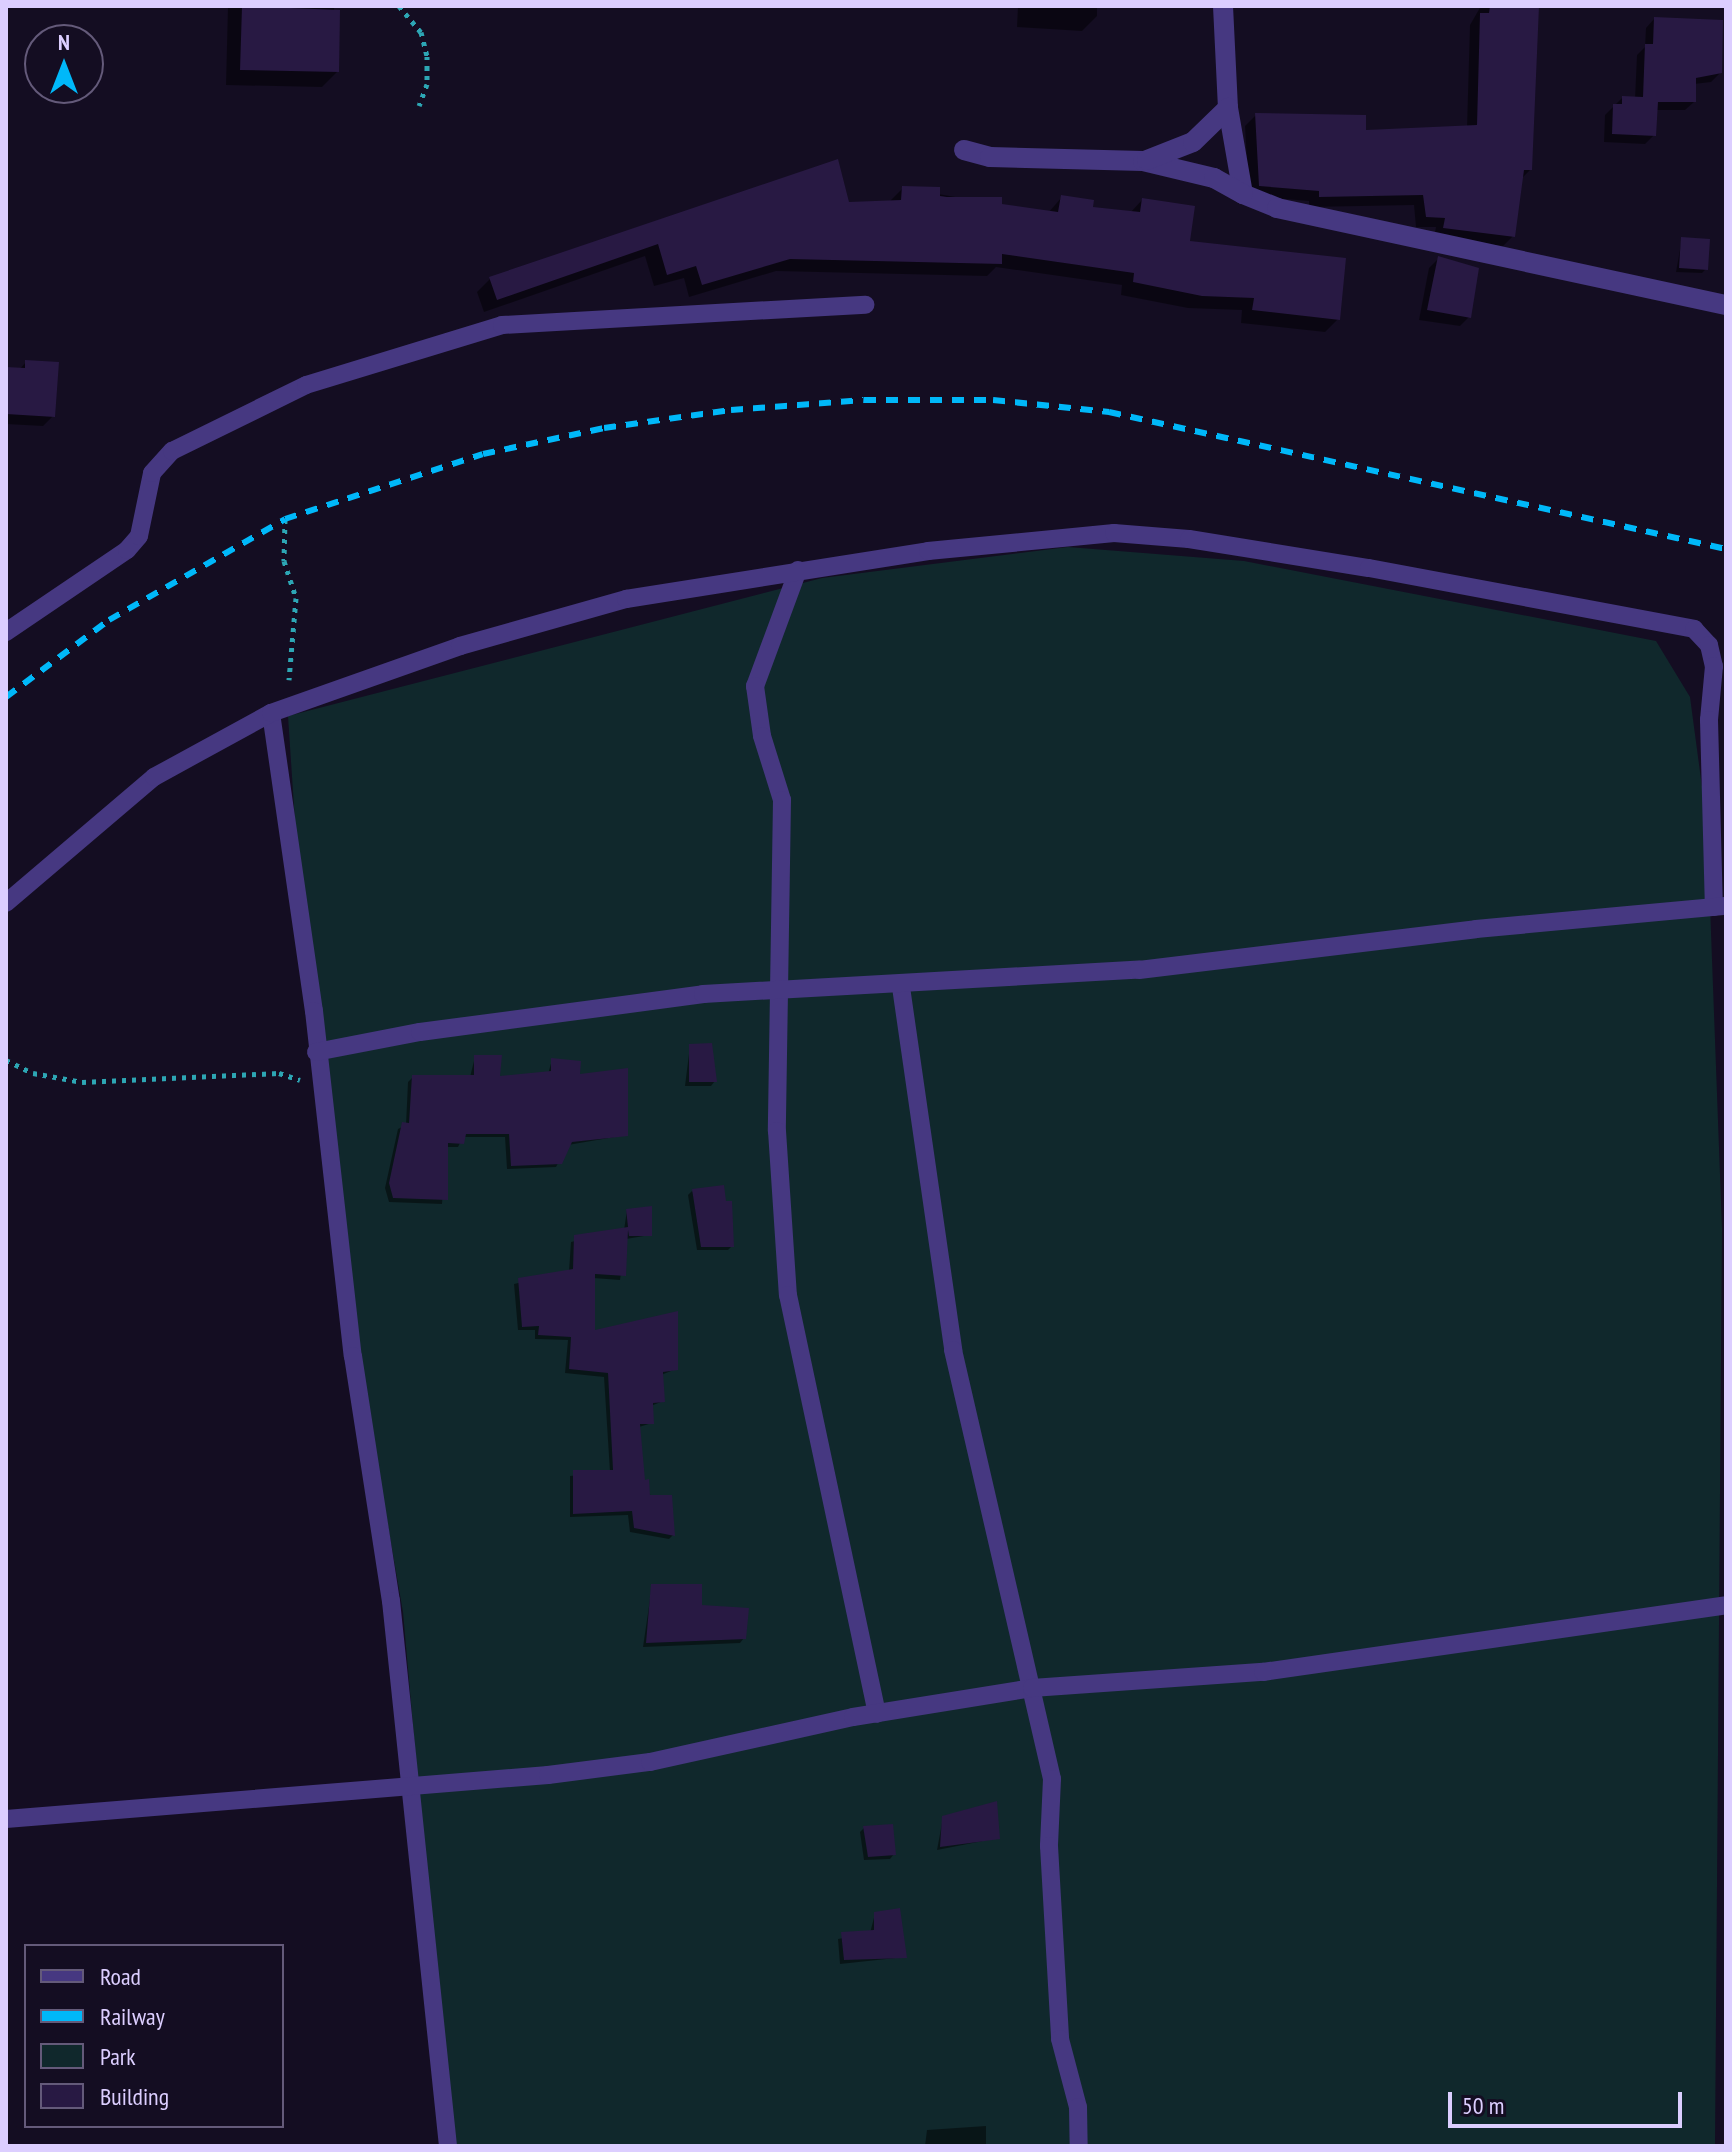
<!DOCTYPE html>
<style>
body{margin:0}
#map{position:relative;width:1732px;height:2152px;overflow:hidden;background:#140d22;font-family:"PT Sans Narrow",sans-serif}
div>[style]{position:absolute}
.green>*{inset:0;background:#10282c}
.shadow>*{inset:0;background:#0007}
.building>*{inset:0;background:#281943}
.path>*{height:5px;margin-top:-2.5px;transform-origin:0;background:repeating-linear-gradient(90deg,#2da6b4 0 4px,transparent 0 10px)}
.service>*{height:18px;margin:-9px;padding:0 9px;transform-origin:9px;border-radius:9px;background:#463881}
.minor>*{height:20px;margin:-10px;padding:0 10px;transform-origin:10px;border-radius:10px;background:#463881}
.rail>*{height:6px;margin-top:-3px;transform-origin:0;background:repeating-linear-gradient(90deg,#00b8f9 0 12px,transparent 0 22px)}
span{translate:-50% -50%;white-space:nowrap;text-align:center;line-height:1.15;-webkit-text-stroke:6px #140d22;paint-order:stroke}
.frame{position:absolute;inset:0;border:8px solid #dcceff;pointer-events:none}
.legend{position:absolute;left:24px;top:1944px;width:260px;height:184px;box-sizing:border-box;background:#140d22;border:2px solid #645a7a;margin:0;padding:10px 14px;list-style:none;font-size:24px;color:#dcceff}
.legend li{display:flex;align-items:center;gap:16px;height:40px}
.legend b{width:40px;border:2px solid #645a7a}
.north{position:absolute;left:24px;top:24px;width:80px;height:80px;box-sizing:border-box;background:#140d22;border:2px solid #645a7a;border-radius:50%;rotate:0deg;font-size:22px;font-weight:700;line-height:32px;text-align:center;color:#dcceff}
.north::after{content:'';display:block;margin:auto;width:28px;height:36px;background:#00b8f9;clip-path:polygon(50% 0,100% 100%,50% 72%,0 100%)}
.scale{position:absolute;left:1448px;top:2092px;width:234px;height:36px;box-sizing:border-box;border:4px solid #dcceff;border-top:0;padding-left:10px;font-size:24px;line-height:28px;white-space:nowrap;color:#dcceff;-webkit-text-stroke:6px #140d22;paint-order:stroke}
</style>
<div id="map">
<div class="green">
<i style="clip-path:polygon(1068px 547px,1244px 561px,1656px 641px,1690px 697px,1707px 824px,1722px 1229px,1715px 2146px,450px 2146px,403px 1612px,357px 1348px,299px 882px,288px 716px,822px 578px)"></i>
</div>
<div class="shadow">
<i style="clip-path:polygon(228px 6px,334px 6px,337px 72px,322px 87px,226px 85px)"></i>
<i style="clip-path:polygon(1018px 6px,1097px 6px,1097px 16px,1082px 31px,1017px 27px)"></i>
<i style="clip-path:polygon(1481px 6px,1537px 6px,1530px 170px,1521px 179px,1513px 236px,1503px 246px,1434px 238px,1436px 227px,1416px 227px,1414px 205px,1309px 207px,1309px 201px,1249px 196px,1245px 126px,1256px 115px,1364px 132px,1467px 128px,1470px 25px)"></i>
<i style="clip-path:polygon(1654px 19px,1720px 73px,1711px 82px,1694px 84px,1694px 102px,1685px 110px,1655px 110px,1654px 135px,1645px 144px,1604px 142px,1605px 115px,1622px 98px,1635px 99px,1637px 55px,1645px 47px,1646px 28px)"></i>
<i style="clip-path:polygon(903px 188px,1048px 213px,1062px 197px,1091px 209px,1130px 213px,1142px 200px,1187px 242px,1338px 319px,1325px 332px,1241px 323px,1242px 310px,1188px 308px,1121px 295px,1122px 285px,996px 267px,987px 276px,776px 271px,689px 297px,684px 278px,654px 286px,645px 256px,484px 312px,477px 292px,490px 279px,848px 204px,890px 201px)"></i>
<i style="clip-path:polygon(1682px 239px,1706px 269px,1702px 273px,1676px 272px)"></i>
<i style="clip-path:polygon(1439px 258px,1469px 317px,1460px 326px,1419px 320px,1429px 268px)"></i>
<i style="clip-path:polygon(26px 362px,53px 416px,43px 426px,6px 424px,6px 369px,19px 370px)"></i>
<i style="clip-path:polygon(690px 1046px,715px 1081px,711px 1086px,685px 1086px)"></i>
<i style="clip-path:polygon(475px 1057px,497px 1078px,548px 1074px,552px 1060px,578px 1076px,626px 1135px,568px 1145px,556px 1167px,507px 1169px,505px 1137px,463px 1137px,458px 1147px,446px 1147px,442px 1204px,389px 1202px,385px 1188px,398px 1129px,406px 1125px,408px 1082px,413px 1077px,470px 1077px)"></i>
<i style="clip-path:polygon(692px 1191px,732px 1246px,728px 1250px,697px 1250px,688px 1195px)"></i>
<i style="clip-path:polygon(627px 1210px,650px 1235px,626px 1239px,620px 1280px,593px 1278px,593px 1333px,676px 1369px,661px 1375px,663px 1401px,651px 1406px,652px 1423px,639px 1427px,643px 1482px,673px 1535px,669px 1539px,630px 1532px,628px 1515px,570px 1517px,570px 1476px,610px 1472px,604px 1377px,565px 1373px,568px 1340px,535px 1339px,535px 1330px,518px 1330px,514px 1284px,569px 1271px,571px 1242px,624px 1230px)"></i>
<i style="clip-path:polygon(652px 1586px,744px 1638px,740px 1643px,643px 1647px)"></i>
<i style="clip-path:polygon(943px 1818px,998px 1838px,937px 1850px)"></i>
<i style="clip-path:polygon(864px 1828px,894px 1854px,890px 1859px,864px 1860px,860px 1832px)"></i>
<i style="clip-path:polygon(875px 1914px,905px 1957px,840px 1964px,838px 1939px,870px 1933px)"></i>
<i style="clip-path:polygon(986px 2126px,986px 2146px,925px 2146px,927px 2130px)"></i>
</div>
<div class="building">
<i style="clip-path:polygon(242px 6px,340px 10px,339px 72px,240px 70px)"></i>
<i style="clip-path:polygon(1490px 6px,1539px 6px,1532px 170px,1524px 170px,1515px 237px,1443px 228px,1445px 218px,1426px 217px,1423px 195px,1319px 197px,1319px 191px,1259px 186px,1255px 113px,1366px 115px,1366px 130px,1477px 125px,1480px 13px,1489px 13px)"></i>
<i style="clip-path:polygon(1654px 17px,1723px 20px,1722px 73px,1696px 78px,1696px 102px,1658px 102px,1656px 136px,1612px 134px,1613px 104px,1622px 104px,1622px 96px,1643px 97px,1645px 44px,1653px 44px)"></i>
<i style="clip-path:polygon(838px 159px,849px 202px,901px 200px,902px 186px,940px 187px,940px 196px,947px 197px,1002px 197px,1002px 204px,1058px 212px,1061px 195px,1094px 200px,1093px 207px,1140px 212px,1142px 198px,1195px 206px,1190px 241px,1346px 258px,1340px 320px,1252px 310px,1254px 298px,1202px 296px,1133px 282px,1134px 273px,1002px 254px,1002px 264px,790px 259px,702px 285px,696px 266px,667px 275px,658px 244px,497px 300px,489px 277px)"></i>
<i style="clip-path:polygon(1681px 237px,1710px 239px,1708px 270px,1679px 268px)"></i>
<i style="clip-path:polygon(1438px 256px,1479px 268px,1471px 318px,1427px 310px)"></i>
<i style="clip-path:polygon(25px 360px,59px 362px,55px 417px,6px 414px,6px 367px,25px 368px)"></i>
<i style="clip-path:polygon(712px 1043px,717px 1082px,689px 1082px,689px 1044px)"></i>
<i style="clip-path:polygon(474px 1055px,502px 1055px,500px 1076px,551px 1071px,551px 1058px,581px 1061px,580px 1074px,628px 1068px,628px 1136px,572px 1142px,562px 1164px,511px 1166px,509px 1134px,466px 1134px,464px 1144px,448px 1143px,448px 1200px,393px 1198px,389px 1183px,402px 1122px,409px 1123px,412px 1075px,474px 1075px)"></i>
<i style="clip-path:polygon(724px 1185px,726px 1201px,732px 1201px,734px 1247px,701px 1247px,692px 1189px)"></i>
<i style="clip-path:polygon(652px 1206px,652px 1236px,629px 1236px,628px 1230px,626px 1276px,595px 1274px,595px 1330px,678px 1311px,678px 1370px,663px 1372px,665px 1402px,653px 1403px,654px 1424px,640px 1424px,645px 1480px,649px 1479px,650px 1495px,672px 1495px,675px 1536px,634px 1528px,632px 1511px,573px 1514px,573px 1470px,613px 1470px,608px 1373px,569px 1369px,571px 1337px,538px 1335px,539px 1326px,522px 1327px,518px 1278px,573px 1269px,574px 1235px,628px 1227px,626px 1209px)"></i>
<i style="clip-path:polygon(651px 1584px,702px 1584px,702px 1605px,749px 1608px,746px 1639px,646px 1643px)"></i>
<i style="clip-path:polygon(997px 1801px,1000px 1839px,940px 1847px,942px 1816px)"></i>
<i style="clip-path:polygon(893px 1824px,896px 1855px,868px 1857px,863px 1826px)"></i>
<i style="clip-path:polygon(900px 1908px,907px 1958px,844px 1960px,841px 1932px,874px 1930px,874px 1912px)"></i>
</div>
<div class="path">
<i style="left:399px;top:6px;width:34px;rotate:50deg"></i>
<i style="left:421px;top:32px;width:25px;rotate:76deg"></i>
<i style="left:427px;top:56px;width:28px;rotate:90deg"></i>
<i style="left:427px;top:84px;width:23px;rotate:110deg"></i>
<i style="left:285px;top:519px;width:42px;rotate:91.4deg"></i>
<i style="left:284px;top:561px;width:39px;rotate:72deg"></i>
<i style="left:296px;top:598px;width:82px;rotate:94.9deg"></i>
<i style="left:6px;top:1060px;width:30px;rotate:26deg"></i>
<i style="left:33px;top:1073px;width:50px;rotate:10.4deg"></i>
<i style="left:82px;top:1082px;width:197px;rotate:-2.6deg"></i>
<i style="left:279px;top:1073px;width:22px;rotate:18deg"></i>
</div>
<div class="service">
<i style="left:798px;top:570px;width:124px;rotate:110.3deg"></i>
<i style="left:755px;top:686px;width:50px;rotate:82deg"></i>
<i style="left:762px;top:736px;width:67px;rotate:72.6deg"></i>
<i style="left:782px;top:800px;width:331px;rotate:90.9deg"></i>
<i style="left:777px;top:1131px;width:164px;rotate:86.2deg"></i>
<i style="left:788px;top:1295px;width:428px;rotate:78deg"></i>
<i style="left:6px;top:632px;width:146px;rotate:-34.1deg"></i>
<i style="left:127px;top:550px;width:18px;rotate:-49deg"></i>
<i style="left:139px;top:536px;width:64px;rotate:-78.3deg"></i>
<i style="left:152px;top:473px;width:30px;rotate:-48deg"></i>
<i style="left:172px;top:451px;width:149px;rotate:-26.2deg"></i>
<i style="left:306px;top:385px;width:205px;rotate:-17deg"></i>
<i style="left:502px;top:325px;width:364px;rotate:-3.2deg"></i>
<i style="left:271px;top:713px;width:301px;rotate:81.8deg"></i>
<i style="left:314px;top:1011px;width:347px;rotate:83.6deg"></i>
<i style="left:353px;top:1356px;width:248px;rotate:81.2deg"></i>
<i style="left:391px;top:1601px;width:548px;rotate:84.03deg"></i>
<i style="left:6px;top:903px;width:194px;rotate:-40.4deg"></i>
<i style="left:154px;top:777px;width:133px;rotate:-28.7deg"></i>
<i style="left:271px;top:713px;width:201px;rotate:-19.5deg"></i>
<i style="left:460px;top:646px;width:173px;rotate:-15.8deg"></i>
<i style="left:626px;top:599px;width:306px;rotate:-9deg"></i>
<i style="left:928px;top:551px;width:187px;rotate:-5.5deg"></i>
<i style="left:1114px;top:533px;width:75px;rotate:4.6deg"></i>
<i style="left:1189px;top:539px;width:182px;rotate:9.2deg"></i>
<i style="left:1369px;top:568px;width:331px;rotate:10.6deg"></i>
<i style="left:1694px;top:629px;width:22px;rotate:47deg"></i>
<i style="left:1709px;top:645px;width:22px;rotate:77deg"></i>
<i style="left:1714px;top:666px;width:54px;rotate:95.3deg"></i>
<i style="left:1709px;top:720px;width:187px;rotate:88.5deg"></i>
<i style="left:901px;top:987px;width:367px;rotate:81.8deg"></i>
<i style="left:953px;top:1350px;width:440px;rotate:77deg"></i>
<i style="left:1052px;top:1779px;width:67px;rotate:92.6deg"></i>
<i style="left:1049px;top:1846px;width:193px;rotate:86.7deg"></i>
<i style="left:1060px;top:2039px;width:70px;rotate:75.2deg"></i>
<i style="left:1078px;top:2107px;width:39px;rotate:89deg"></i>
<i style="left:316px;top:1052px;width:106px;rotate:-10.9deg"></i>
<i style="left:420px;top:1032px;width:286px;rotate:-7.6deg"></i>
<i style="left:703px;top:994px;width:437px;rotate:-3.2deg"></i>
<i style="left:1139px;top:970px;width:339px;rotate:-6.9deg"></i>
<i style="left:1476px;top:929px;width:248px;rotate:-5.3deg"></i>
<i style="left:6px;top:1819px;width:544px;rotate:-4.64deg"></i>
<i style="left:548px;top:1775px;width:103px;rotate:-7.3deg"></i>
<i style="left:650px;top:1762px;width:208px;rotate:-12.5deg"></i>
<i style="left:853px;top:1717px;width:181px;rotate:-9.2deg"></i>
<i style="left:1032px;top:1688px;width:232px;rotate:-4deg"></i>
<i style="left:1263px;top:1672px;width:468px;rotate:-8.2deg"></i>
</div>
<div class="minor">
<i style="left:1223px;top:6px;width:102px;rotate:87.2deg"></i>
<i style="left:1228px;top:108px;width:87px;rotate:80.1deg"></i>
<i style="left:1243px;top:194px;width:37px;rotate:22deg"></i>
<i style="left:1277px;top:208px;width:459px;rotate:12.2deg"></i>
<i style="left:964px;top:150px;width:27px;rotate:15deg"></i>
<i style="left:990px;top:157px;width:153px;rotate:1.5deg"></i>
<i style="left:1143px;top:161px;width:73px;rotate:13.5deg"></i>
<i style="left:1214px;top:178px;width:33px;rotate:29deg"></i>
<i style="left:1147px;top:160px;width:49px;rotate:-21.4deg"></i>
<i style="left:1193px;top:142px;width:49px;rotate:-44.2deg"></i>
</div>
<div class="rail">
<i style="left:6px;top:697px;width:129px;rotate:-36.8deg"></i>
<i style="left:109px;top:620px;width:203px;rotate:-29.8deg"></i>
<i style="left:285px;top:519px;width:208px;rotate:-18.2deg"></i>
<i style="left:483px;top:454px;width:124px;rotate:-12.1deg"></i>
<i style="left:604px;top:428px;width:128px;rotate:-8.1deg"></i>
<i style="left:731px;top:410px;width:133px;rotate:-4.3deg"></i>
<i style="left:864px;top:400px;width:129px"></i>
<i style="left:993px;top:400px;width:117px;rotate:5.9deg"></i>
<i style="left:1109px;top:412px;width:632px;rotate:12.52deg"></i>
</div>
<div class="frame"></div>
<ul class="legend">
<li><b style="height:10px;background:#463881"></b>Road</li>
<li><b style="height:10px;background:#00b8f9"></b>Railway</li>
<li><b style="height:22px;background:#10282c"></b>Park</li>
<li><b style="height:22px;background:#281943"></b>Building</li>
</ul>
<div class="north">N</div>
<div class="scale">50 m</div>
</div>
